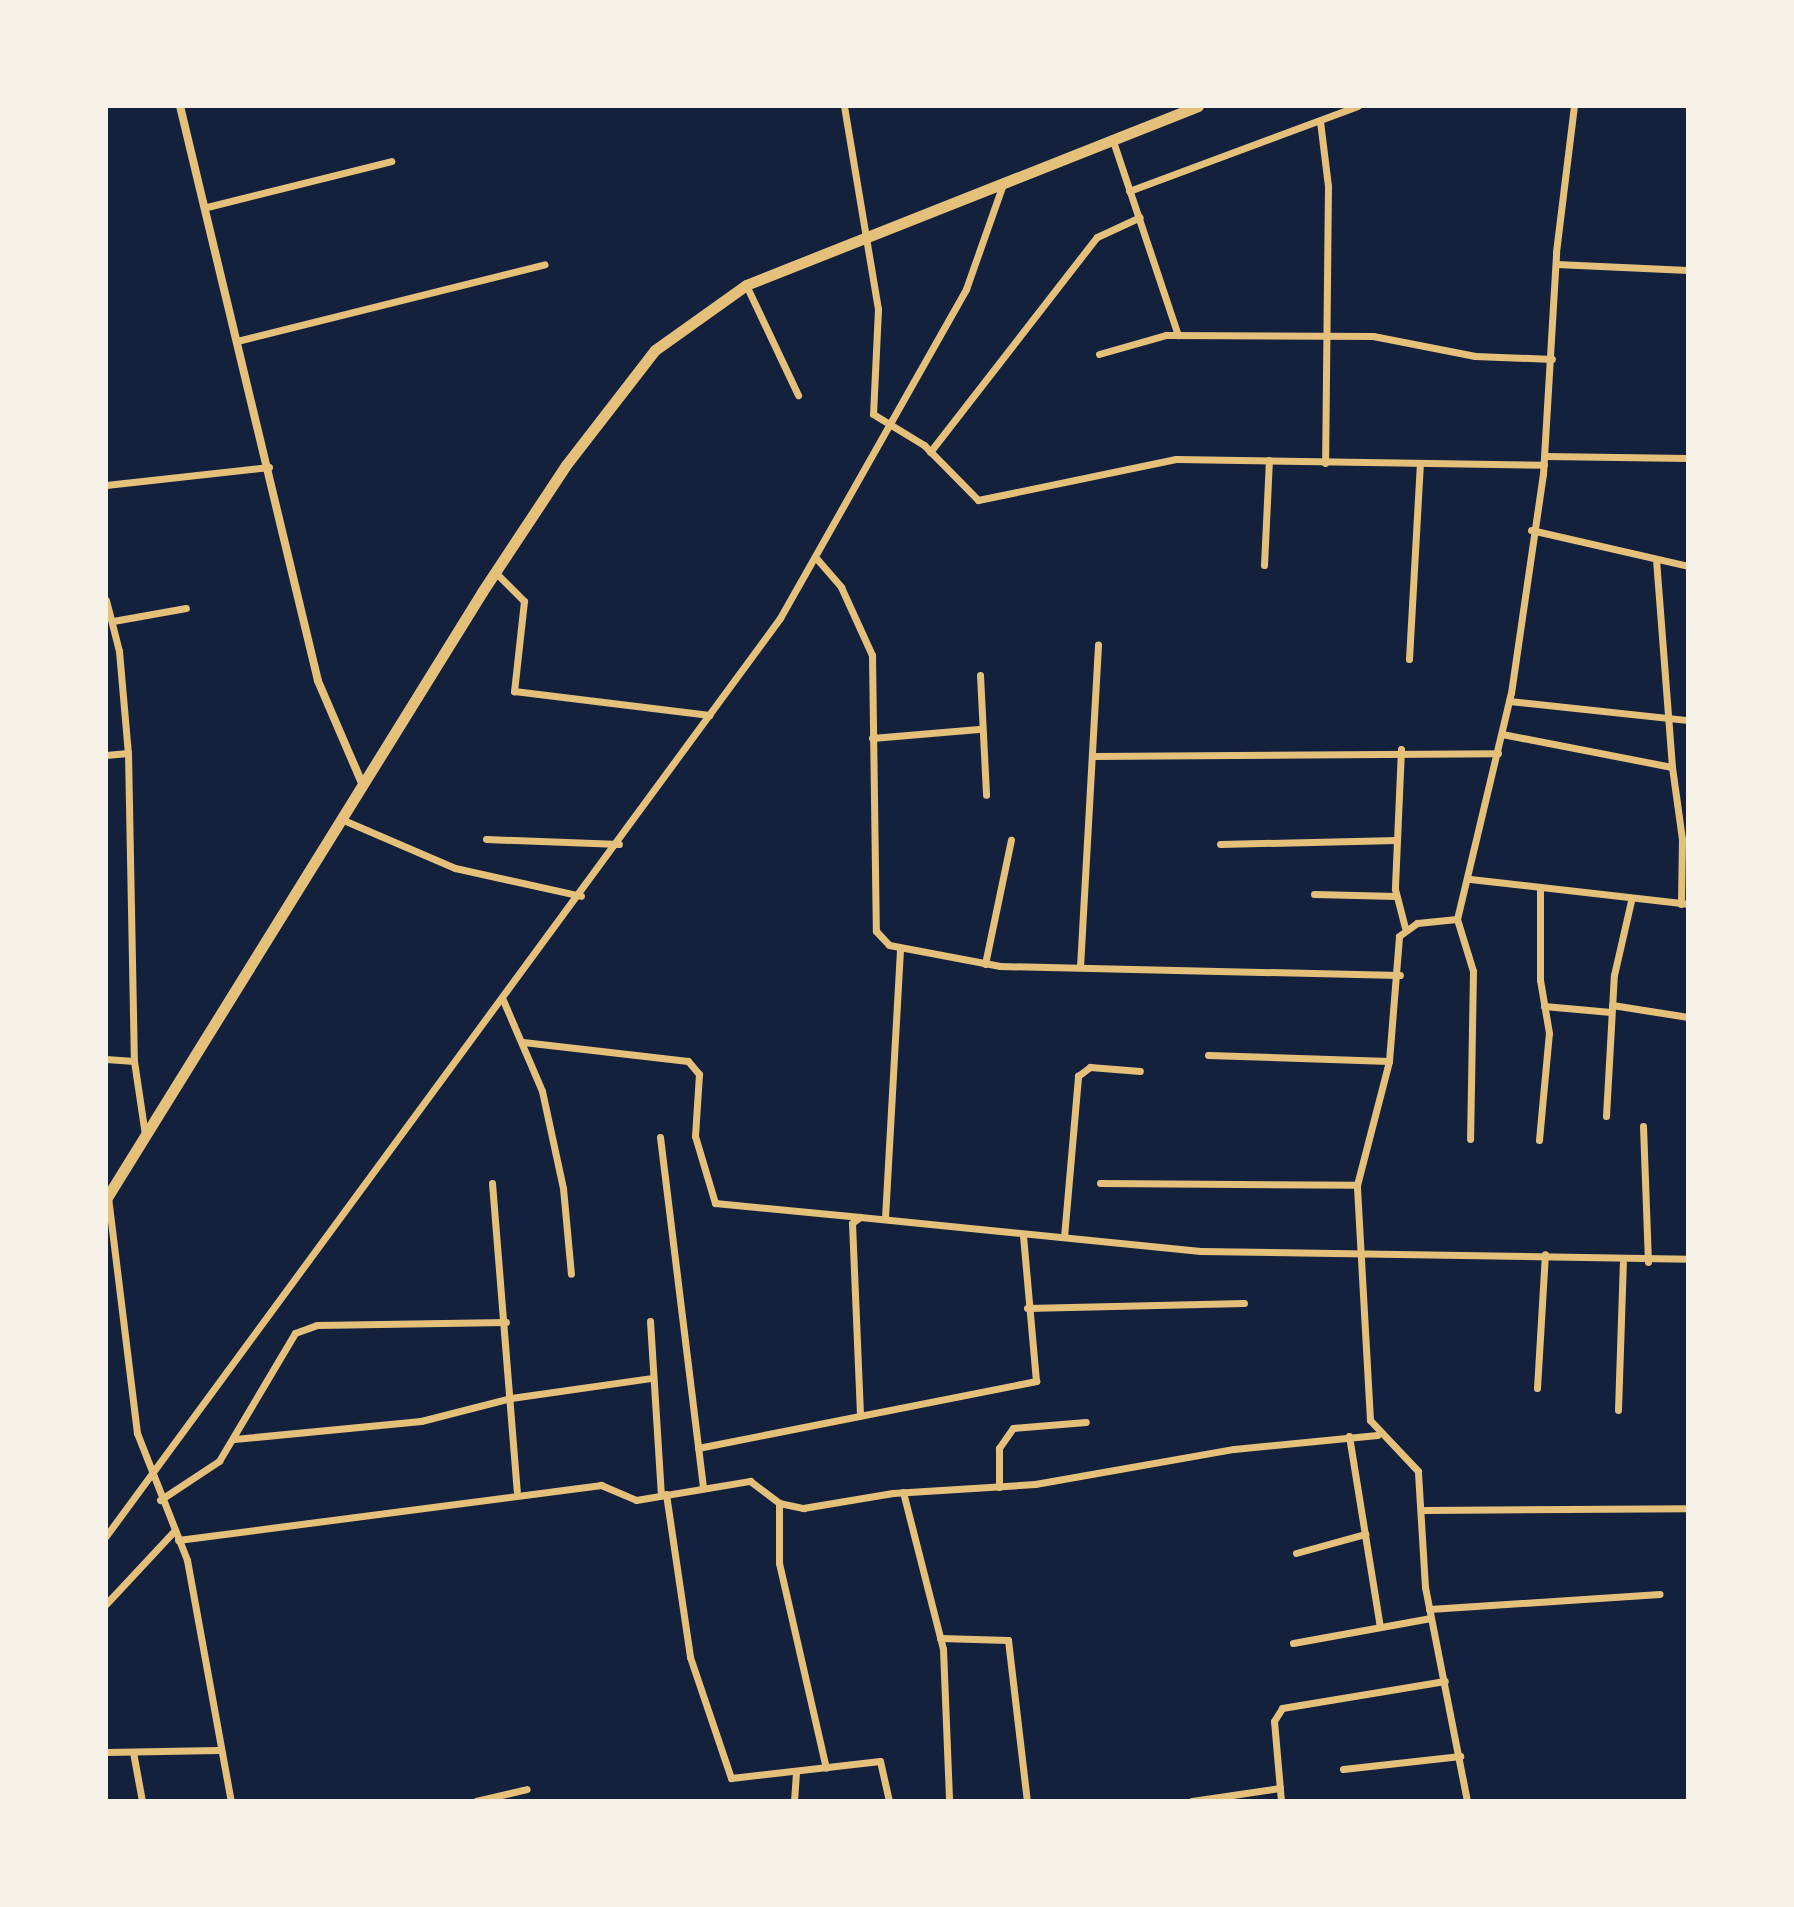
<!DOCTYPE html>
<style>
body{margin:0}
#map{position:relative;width:1794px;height:1907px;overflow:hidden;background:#14213d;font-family:"Golos Text",sans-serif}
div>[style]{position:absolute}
.minor>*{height:7px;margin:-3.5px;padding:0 3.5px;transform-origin:3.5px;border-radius:3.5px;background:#e5c07b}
.tertiary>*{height:8px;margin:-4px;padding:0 4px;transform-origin:4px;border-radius:4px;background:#e5c07b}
.primary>*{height:11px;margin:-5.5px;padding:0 5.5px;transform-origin:5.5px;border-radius:5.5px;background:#e5c07b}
span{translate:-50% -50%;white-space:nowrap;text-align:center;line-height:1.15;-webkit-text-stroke:8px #f6f1e7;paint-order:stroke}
.frame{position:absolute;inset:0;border:108px solid #f6f1e7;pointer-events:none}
</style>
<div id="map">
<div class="minor">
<i style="left:844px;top:106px;width:206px;rotate:80.5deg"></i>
<i style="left:878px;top:309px;width:105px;rotate:92.7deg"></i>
<i style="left:873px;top:414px;width:60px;rotate:31.3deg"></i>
<i style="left:924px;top:445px;width:77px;rotate:45.5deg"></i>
<i style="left:978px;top:500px;width:202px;rotate:-11.7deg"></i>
<i style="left:1176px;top:459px;width:368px;rotate:0.9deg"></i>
<i style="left:1320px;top:121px;width:65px;rotate:83deg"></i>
<i style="left:1328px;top:186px;width:277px;rotate:90.6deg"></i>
<i style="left:1112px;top:138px;width:208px;rotate:71.5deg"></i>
<i style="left:1129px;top:191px;width:244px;rotate:-20.4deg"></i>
<i style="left:207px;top:207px;width:190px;rotate:-14deg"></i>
<i style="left:1556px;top:264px;width:132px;rotate:2.6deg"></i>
<i style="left:746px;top:285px;width:122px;rotate:64.7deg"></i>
<i style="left:237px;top:341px;width:317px;rotate:-14deg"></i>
<i style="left:1099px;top:354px;width:70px;rotate:-15.8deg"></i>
<i style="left:1166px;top:335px;width:207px;rotate:0.3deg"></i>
<i style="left:1373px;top:336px;width:104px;rotate:11.1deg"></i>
<i style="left:1475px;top:356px;width:77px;rotate:2.2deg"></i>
<i style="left:930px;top:452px;width:272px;rotate:-52.2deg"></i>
<i style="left:1097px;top:237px;width:47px;rotate:-24.9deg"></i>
<i style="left:1545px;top:456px;width:143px;rotate:0.8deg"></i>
<i style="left:106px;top:485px;width:164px;rotate:-6.3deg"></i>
<i style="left:1531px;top:530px;width:161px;rotate:12.9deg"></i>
<i style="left:817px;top:559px;width:37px;rotate:49deg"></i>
<i style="left:841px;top:587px;width:75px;rotate:65.5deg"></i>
<i style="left:872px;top:655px;width:276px;rotate:89.2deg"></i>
<i style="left:876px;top:931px;width:19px;rotate:47deg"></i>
<i style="left:889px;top:945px;width:113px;rotate:10.7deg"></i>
<i style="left:1000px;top:966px;width:400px;rotate:1.3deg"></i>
<i style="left:1264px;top:565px;width:105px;rotate:-87.3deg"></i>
<i style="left:495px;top:572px;width:41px;rotate:45deg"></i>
<i style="left:524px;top:601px;width:91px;rotate:96.3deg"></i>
<i style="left:514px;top:691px;width:197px;rotate:7deg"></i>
<i style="left:106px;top:600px;width:53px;rotate:75.7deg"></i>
<i style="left:119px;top:651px;width:102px;rotate:85deg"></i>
<i style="left:128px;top:753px;width:308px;rotate:88.9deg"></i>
<i style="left:134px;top:1061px;width:75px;rotate:81.5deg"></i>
<i style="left:113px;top:621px;width:74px;rotate:-10.1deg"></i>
<i style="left:1409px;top:659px;width:196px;rotate:-86.8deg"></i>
<i style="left:980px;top:675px;width:120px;rotate:87.1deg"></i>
<i style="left:1509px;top:701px;width:180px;rotate:6.1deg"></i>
<i style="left:1502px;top:734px;width:173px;rotate:11deg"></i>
<i style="left:1672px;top:767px;width:207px;rotate:-94.4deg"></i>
<i style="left:872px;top:738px;width:107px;rotate:-4.8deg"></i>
<i style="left:1401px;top:749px;width:140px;rotate:92.5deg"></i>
<i style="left:1395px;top:889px;width:40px;rotate:75.6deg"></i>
<i style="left:106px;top:755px;width:22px;rotate:-5deg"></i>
<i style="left:1092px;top:756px;width:406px;rotate:-0.4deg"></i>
<i style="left:1672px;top:767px;width:73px;rotate:82.1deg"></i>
<i style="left:1682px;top:839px;width:65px;rotate:90.9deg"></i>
<i style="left:341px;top:819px;width:124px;rotate:23.3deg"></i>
<i style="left:455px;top:868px;width:129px;rotate:12.5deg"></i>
<i style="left:486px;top:839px;width:133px;rotate:2.2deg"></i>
<i style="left:1220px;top:844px;width:177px;rotate:-1.3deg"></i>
<i style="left:1470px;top:879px;width:219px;rotate:6.5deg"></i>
<i style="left:1314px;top:894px;width:82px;rotate:1.4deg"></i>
<i style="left:1457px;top:919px;width:54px;rotate:72.9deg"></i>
<i style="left:1473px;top:971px;width:168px;rotate:91deg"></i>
<i style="left:985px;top:964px;width:127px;rotate:-78.2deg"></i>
<i style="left:1080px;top:967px;width:323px;rotate:-86.8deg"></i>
<i style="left:503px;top:1000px;width:99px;rotate:66.8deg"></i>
<i style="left:542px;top:1091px;width:99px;rotate:77.8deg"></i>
<i style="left:563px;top:1188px;width:86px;rotate:84.7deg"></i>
<i style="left:1612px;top:1005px;width:77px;rotate:9deg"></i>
<i style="left:1544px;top:1006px;width:67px;rotate:5.1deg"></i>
<i style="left:523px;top:1042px;width:166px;rotate:6.6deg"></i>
<i style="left:688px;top:1061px;width:17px;rotate:50deg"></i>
<i style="left:699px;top:1074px;width:62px;rotate:93.7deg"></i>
<i style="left:695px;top:1136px;width:70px;rotate:73.4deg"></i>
<i style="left:715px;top:1203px;width:146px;rotate:5.5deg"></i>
<i style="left:1208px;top:1055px;width:181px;rotate:1.9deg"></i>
<i style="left:106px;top:1059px;width:28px;rotate:4deg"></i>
<i style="left:1606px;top:1116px;width:141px;rotate:-86.8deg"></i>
<i style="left:1614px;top:975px;width:76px;rotate:-77.1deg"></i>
<i style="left:1643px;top:1126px;width:136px;rotate:87.9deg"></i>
<i style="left:660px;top:1137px;width:353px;rotate:83deg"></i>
<i style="left:1539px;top:1140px;width:107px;rotate:-84.7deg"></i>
<i style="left:1549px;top:1033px;width:54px;rotate:-99.6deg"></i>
<i style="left:1540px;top:980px;width:93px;rotate:-90deg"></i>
<i style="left:492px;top:1183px;width:309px;rotate:85.4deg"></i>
<i style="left:1100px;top:1183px;width:257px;rotate:0.4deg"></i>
<i style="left:108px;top:1197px;width:238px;rotate:83deg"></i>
<i style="left:137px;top:1433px;width:136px;rotate:68.5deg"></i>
<i style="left:187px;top:1560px;width:245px;rotate:79.7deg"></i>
<i style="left:885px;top:1218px;width:269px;rotate:-86.8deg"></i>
<i style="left:1064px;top:1237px;width:162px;rotate:-85deg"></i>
<i style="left:1078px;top:1076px;width:15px;rotate:-37deg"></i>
<i style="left:1090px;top:1067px;width:50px;rotate:4.6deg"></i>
<i style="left:1027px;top:1308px;width:217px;rotate:-1.3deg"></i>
<i style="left:650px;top:1321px;width:174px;rotate:86.4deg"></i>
<i style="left:1537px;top:1388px;width:134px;rotate:-86.6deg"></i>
<i style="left:1618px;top:1410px;width:147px;rotate:-88.1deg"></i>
<i style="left:860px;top:1414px;width:191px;rotate:-92.4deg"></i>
<i style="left:852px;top:1223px;width:10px;rotate:-37deg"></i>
<i style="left:860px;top:1217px;width:342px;rotate:5.7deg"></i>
<i style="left:1200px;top:1251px;width:488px;rotate:0.9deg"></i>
<i style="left:1349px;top:1436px;width:193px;rotate:80.8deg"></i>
<i style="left:234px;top:1439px;width:188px;rotate:-5.5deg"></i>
<i style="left:421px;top:1421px;width:93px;rotate:-14.3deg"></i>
<i style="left:511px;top:1398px;width:141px;rotate:-8.1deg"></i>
<i style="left:698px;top:1448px;width:345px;rotate:-11.2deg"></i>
<i style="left:1036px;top:1381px;width:146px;rotate:-95.1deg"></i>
<i style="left:999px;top:1487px;width:39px;rotate:-90deg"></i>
<i style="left:999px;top:1448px;width:24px;rotate:-55deg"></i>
<i style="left:1013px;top:1428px;width:73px;rotate:-4.7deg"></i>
<i style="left:903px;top:1492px;width:162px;rotate:75.7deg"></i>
<i style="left:943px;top:1649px;width:152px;rotate:87.7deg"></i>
<i style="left:666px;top:1494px;width:165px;rotate:81.6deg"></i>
<i style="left:690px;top:1657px;width:128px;rotate:71.3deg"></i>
<i style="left:731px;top:1778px;width:150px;rotate:-6.5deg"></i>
<i style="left:880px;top:1761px;width:41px;rotate:77.3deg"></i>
<i style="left:160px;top:1500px;width:71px;rotate:-33.5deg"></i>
<i style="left:219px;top:1461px;width:149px;rotate:-59.3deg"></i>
<i style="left:295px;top:1333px;width:23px;rotate:-20deg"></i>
<i style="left:317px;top:1325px;width:189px;rotate:-0.9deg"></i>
<i style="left:779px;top:1503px;width:60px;rotate:90deg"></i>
<i style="left:779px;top:1563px;width:210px;rotate:77.1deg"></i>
<i style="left:1425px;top:1510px;width:263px;rotate:-0.4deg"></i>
<i style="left:106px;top:1536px;width:1139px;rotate:-53.71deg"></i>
<i style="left:780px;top:618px;width:378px;rotate:-60.5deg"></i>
<i style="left:966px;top:289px;width:114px;rotate:-70.6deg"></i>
<i style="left:178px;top:1540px;width:427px;rotate:-7.4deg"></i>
<i style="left:601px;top:1485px;width:38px;rotate:23deg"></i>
<i style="left:636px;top:1500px;width:116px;rotate:-9.5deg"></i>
<i style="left:750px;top:1481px;width:36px;rotate:37deg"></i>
<i style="left:779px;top:1503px;width:25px;rotate:12deg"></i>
<i style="left:803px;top:1508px;width:91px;rotate:-9.5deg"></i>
<i style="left:893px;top:1493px;width:142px;rotate:-3.6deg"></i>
<i style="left:1035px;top:1484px;width:202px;rotate:-10deg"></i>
<i style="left:1234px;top:1449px;width:144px;rotate:-5.6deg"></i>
<i style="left:1296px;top:1553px;width:72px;rotate:-15.4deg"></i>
<i style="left:106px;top:1604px;width:100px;rotate:-47deg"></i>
<i style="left:1429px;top:1609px;width:231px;rotate:-3.7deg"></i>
<i style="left:940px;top:1638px;width:68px;rotate:1.7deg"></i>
<i style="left:1008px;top:1640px;width:162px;rotate:83.3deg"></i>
<i style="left:1293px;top:1643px;width:140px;rotate:-10.3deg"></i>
<i style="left:106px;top:1752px;width:112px;rotate:-1deg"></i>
<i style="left:133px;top:1752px;width:50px;rotate:79.6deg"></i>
<i style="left:1343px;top:1769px;width:118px;rotate:-6.3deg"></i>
<i style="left:476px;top:1801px;width:52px;rotate:-13.2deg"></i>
<i style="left:794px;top:1801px;width:30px;rotate:-86deg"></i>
<i style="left:1192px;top:1801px;width:89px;rotate:-8.4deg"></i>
<i style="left:1281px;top:1801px;width:80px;rotate:-95deg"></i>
<i style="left:1274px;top:1721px;width:15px;rotate:-58deg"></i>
<i style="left:1282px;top:1708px;width:165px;rotate:-9.4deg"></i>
<i style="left:1467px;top:1801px;width:218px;rotate:-101.1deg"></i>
<i style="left:1425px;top:1587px;width:116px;rotate:-93.5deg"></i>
<i style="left:1418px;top:1471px;width:70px;rotate:-133.3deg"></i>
<i style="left:1370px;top:1420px;width:235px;rotate:-93.2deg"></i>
<i style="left:1357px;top:1185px;width:128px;rotate:-75.5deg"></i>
<i style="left:1389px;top:1061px;width:125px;rotate:-85.4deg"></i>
<i style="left:1399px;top:936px;width:22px;rotate:-36deg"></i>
<i style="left:1417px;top:923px;width:40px;rotate:-5.7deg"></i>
<i style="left:1457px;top:919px;width:232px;rotate:-76.6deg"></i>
<i style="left:1511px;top:693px;width:221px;rotate:-81.7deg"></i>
<i style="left:1543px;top:474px;width:222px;rotate:-86.6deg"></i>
<i style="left:1556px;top:252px;width:147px;rotate:-83deg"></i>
</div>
<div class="tertiary">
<i style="left:180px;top:106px;width:591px;rotate:76.5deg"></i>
<i style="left:318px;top:681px;width:109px;rotate:66.7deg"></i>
</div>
<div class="primary">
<i style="left:106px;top:1199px;width:714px;rotate:-58.22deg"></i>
<i style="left:482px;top:592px;width:152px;rotate:-56.5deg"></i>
<i style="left:566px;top:465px;width:145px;rotate:-52.3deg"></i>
<i style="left:655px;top:350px;width:112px;rotate:-35.5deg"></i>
<i style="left:746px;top:285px;width:486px;rotate:-21.6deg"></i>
</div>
<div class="frame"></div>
</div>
